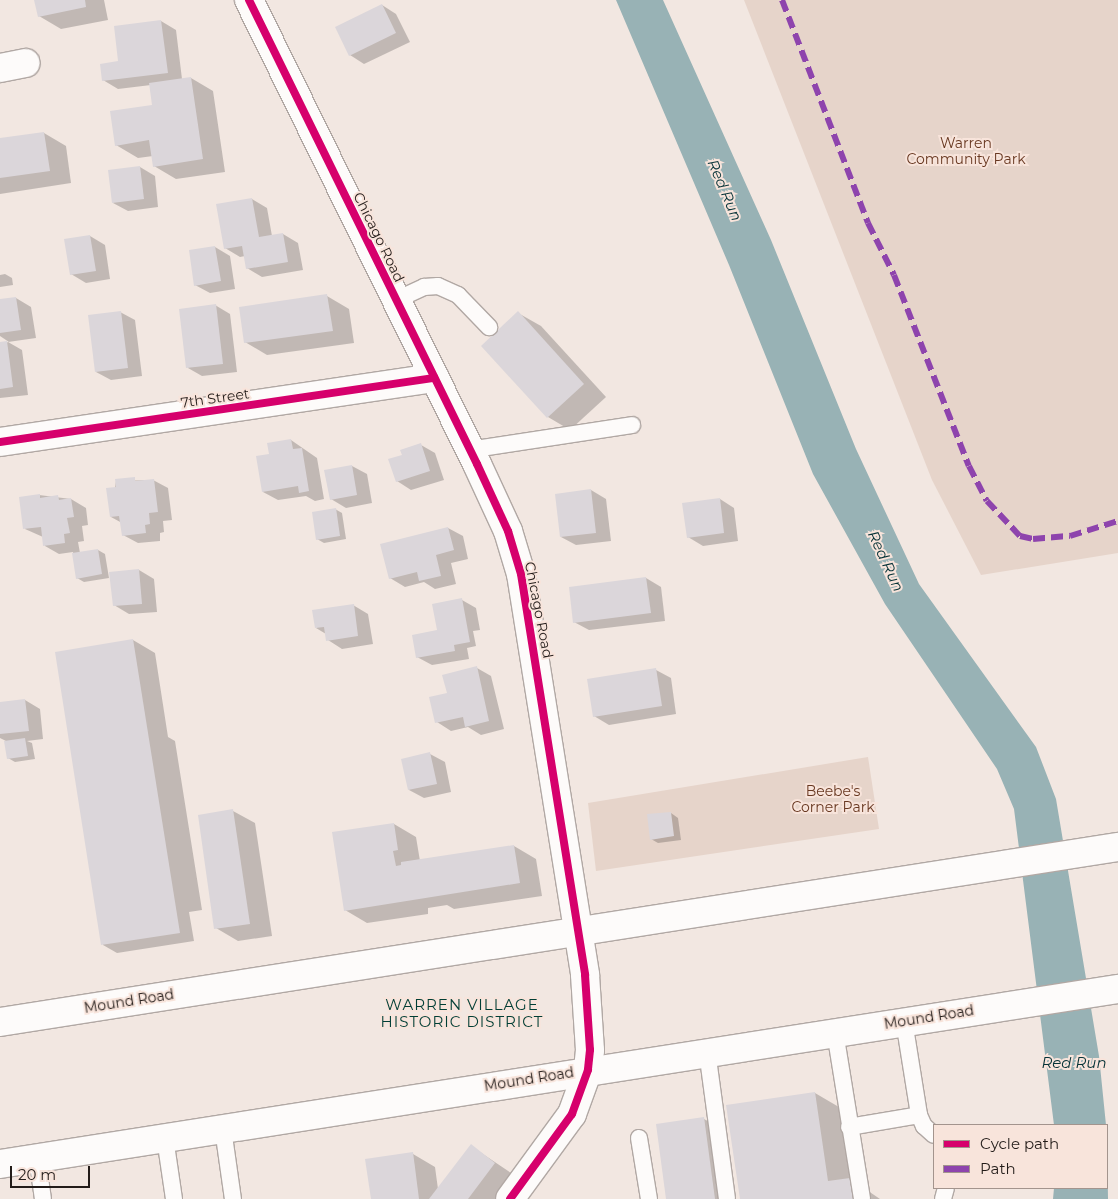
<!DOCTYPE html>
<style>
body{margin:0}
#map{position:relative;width:1118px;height:1199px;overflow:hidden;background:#f2e7e1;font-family:Montserrat,sans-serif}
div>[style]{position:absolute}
.green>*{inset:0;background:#e6d4ca}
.water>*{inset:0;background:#98b2b5}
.shadow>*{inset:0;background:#0003}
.building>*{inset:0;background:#dbd6da}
.roads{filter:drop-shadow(1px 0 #b1a8a4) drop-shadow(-1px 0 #b1a8a4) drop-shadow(0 1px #b1a8a4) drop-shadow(0 -1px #b1a8a4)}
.service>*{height:16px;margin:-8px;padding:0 8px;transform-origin:8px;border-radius:8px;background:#fdfbfa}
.minor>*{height:28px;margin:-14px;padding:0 14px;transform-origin:14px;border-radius:14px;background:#fdfbfa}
.tertiary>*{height:28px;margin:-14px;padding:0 14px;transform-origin:14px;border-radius:14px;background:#fdfbfa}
.secondary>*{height:28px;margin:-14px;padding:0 14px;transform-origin:14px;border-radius:14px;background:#fdfbfa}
.quiet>*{height:6px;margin-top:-3px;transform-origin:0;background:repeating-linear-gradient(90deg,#8e44ad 0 12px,transparent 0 18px)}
.cycleway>*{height:8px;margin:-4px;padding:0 4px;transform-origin:4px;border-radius:4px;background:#d6006c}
span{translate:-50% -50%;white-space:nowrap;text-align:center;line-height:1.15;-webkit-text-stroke:4px #f8e4db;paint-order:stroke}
.park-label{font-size:14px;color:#683821}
.street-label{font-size:14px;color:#231c19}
.water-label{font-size:15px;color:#053237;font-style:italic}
.neighbourhood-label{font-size:15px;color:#003e35;letter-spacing:1px}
.legend{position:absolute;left:933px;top:1124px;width:175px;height:65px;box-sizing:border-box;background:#f8e4db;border:1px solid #a3948d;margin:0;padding:6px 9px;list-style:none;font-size:15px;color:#231c19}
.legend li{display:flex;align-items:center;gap:10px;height:25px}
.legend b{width:25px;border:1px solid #a3948d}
.scale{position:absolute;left:10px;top:1166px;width:80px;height:22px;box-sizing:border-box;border:2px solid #231c19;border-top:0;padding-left:6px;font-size:15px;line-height:18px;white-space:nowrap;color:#231c19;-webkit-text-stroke:4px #f8e4db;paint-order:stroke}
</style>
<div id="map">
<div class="green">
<i style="clip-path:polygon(744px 0,1118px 0,1118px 553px,981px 575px,932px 480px)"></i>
<i style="clip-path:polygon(868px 757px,879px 829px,596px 871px,588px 803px)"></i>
</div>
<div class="water">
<i style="clip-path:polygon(616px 0,663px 0,771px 240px,856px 449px,919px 584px,1036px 747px,1056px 799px,1099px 1056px,1106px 1125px,1054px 1125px,1014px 809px,997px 769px,885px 604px,813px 474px,729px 265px)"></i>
<i style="clip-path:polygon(1107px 1130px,1108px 1199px,1053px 1199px,1054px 1188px,1107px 1188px)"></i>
</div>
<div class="shadow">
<i style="clip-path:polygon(36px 0,104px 0,108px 20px,61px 29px,39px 16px)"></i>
<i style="clip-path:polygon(382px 5px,396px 14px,410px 42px,364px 64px,350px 55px)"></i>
<i style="clip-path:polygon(161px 21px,176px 30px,182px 79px,191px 78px,213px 91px,225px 172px,176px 179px,154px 166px,153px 156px,138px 158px,116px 145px,154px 106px,151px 85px,118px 89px,103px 80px)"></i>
<i style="clip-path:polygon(44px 133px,66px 146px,71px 183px,0 194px,0 140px)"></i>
<i style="clip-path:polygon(140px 167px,155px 176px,158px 207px,128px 211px,113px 203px)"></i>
<i style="clip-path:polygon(252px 199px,267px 208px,272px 236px,283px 234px,298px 243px,303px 270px,262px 277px,247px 268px,245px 256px,240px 257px,225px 248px)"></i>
<i style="clip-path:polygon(90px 236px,105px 245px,110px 279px,86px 283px,71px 274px)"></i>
<i style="clip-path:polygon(215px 247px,230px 256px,235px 289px,210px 293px,195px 285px)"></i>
<i style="clip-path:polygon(5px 274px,12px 278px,13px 285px,0 287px,0 275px)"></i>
<i style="clip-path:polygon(327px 296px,349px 309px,354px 343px,267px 355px,245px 342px)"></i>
<i style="clip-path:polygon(16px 298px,31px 307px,36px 338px,8px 342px,22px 350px,28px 395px,0 398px,0 343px,9px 342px,0 336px,0 301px)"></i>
<i style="clip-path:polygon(215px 305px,230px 314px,237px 372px,202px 376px,188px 368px)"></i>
<i style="clip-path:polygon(120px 312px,135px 320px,142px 376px,111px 380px,96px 372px)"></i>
<i style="clip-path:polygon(518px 313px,541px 326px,606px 397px,570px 430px,548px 417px,483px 346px)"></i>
<i style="clip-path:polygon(291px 440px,317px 458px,324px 499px,315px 501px,306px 496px,278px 500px,263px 492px,270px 455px)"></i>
<i style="clip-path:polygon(421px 445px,435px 453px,444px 480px,411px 490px,397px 481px,404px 456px)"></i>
<i style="clip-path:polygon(352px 466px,367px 474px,372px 503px,346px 508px,331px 499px)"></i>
<i style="clip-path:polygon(153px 480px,168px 488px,172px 520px,163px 521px,164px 532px,160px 533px,160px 541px,138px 543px,123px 535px,122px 523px,111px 517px,116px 481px)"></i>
<i style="clip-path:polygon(591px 490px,606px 499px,611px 541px,576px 545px,561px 537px)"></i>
<i style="clip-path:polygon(39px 495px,71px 499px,86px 508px,88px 525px,82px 526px,84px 541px,78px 542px,80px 553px,98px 550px,105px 554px,109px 578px,84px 582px,77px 578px,73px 552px,59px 554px,45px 546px,43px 537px,25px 529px)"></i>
<i style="clip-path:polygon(720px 499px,734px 508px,738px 541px,703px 546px,688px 537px)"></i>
<i style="clip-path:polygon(335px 509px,342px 513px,346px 539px,324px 543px,317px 539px)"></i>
<i style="clip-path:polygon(448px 528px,463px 536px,468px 559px,451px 563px,456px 584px,435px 589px,424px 582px,405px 587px,390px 578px,381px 545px)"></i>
<i style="clip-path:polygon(139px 570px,154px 579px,157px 612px,129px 614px,114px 605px)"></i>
<i style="clip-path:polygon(646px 578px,661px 587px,665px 621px,589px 630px,574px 622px)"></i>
<i style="clip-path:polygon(462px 600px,476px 608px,480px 630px,473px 631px,476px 646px,467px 648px,469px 659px,432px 665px,417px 657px)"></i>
<i style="clip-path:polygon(353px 605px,368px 614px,373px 644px,342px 649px,328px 640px,326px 634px,316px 628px)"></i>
<i style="clip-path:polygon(133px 640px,155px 653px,168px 737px,175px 741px,202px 910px,189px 912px,194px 941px,117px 953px,103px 945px)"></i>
<i style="clip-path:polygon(477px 668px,491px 676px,504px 729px,481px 735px,468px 727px,451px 731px,437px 722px,448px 694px)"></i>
<i style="clip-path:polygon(656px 670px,671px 678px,676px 714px,609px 725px,594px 716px)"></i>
<i style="clip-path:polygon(25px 700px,40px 709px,43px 739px,27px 741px,32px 743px,35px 759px,15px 762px,8px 758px,6px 741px,0 738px,0 703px)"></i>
<i style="clip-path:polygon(430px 754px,445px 762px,451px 792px,424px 798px,409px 790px)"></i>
<i style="clip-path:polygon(233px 811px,255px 823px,272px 936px,238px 941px,216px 928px)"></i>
<i style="clip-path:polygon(671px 813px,678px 818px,681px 840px,658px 843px,651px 839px)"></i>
<i style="clip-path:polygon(394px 824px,416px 837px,420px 861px,514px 846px,536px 859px,542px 896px,454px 909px,447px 905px,428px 908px,428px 914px,367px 923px,345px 910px)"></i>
<i style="clip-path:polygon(815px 1093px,844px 1110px,855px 1182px,880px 1199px,741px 1199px)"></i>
<i style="clip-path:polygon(704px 1119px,726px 1131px,735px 1199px,667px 1199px)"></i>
<i style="clip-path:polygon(471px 1146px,517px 1177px,499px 1199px,372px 1199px,413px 1154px,435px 1167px,438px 1189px)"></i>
</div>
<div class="building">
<i style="clip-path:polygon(34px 0,85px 0,86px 7px,38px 17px)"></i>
<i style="clip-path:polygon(382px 4px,396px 33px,349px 56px,335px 27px)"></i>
<i style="clip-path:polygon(161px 20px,168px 73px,102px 81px,100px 64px,118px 61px,114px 26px)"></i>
<i style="clip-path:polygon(191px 77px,203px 159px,153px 167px,149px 140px,115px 146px,110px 111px,152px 105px,149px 83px)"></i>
<i style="clip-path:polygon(44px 132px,50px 171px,0 178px,0 138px)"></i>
<i style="clip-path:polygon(140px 166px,144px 199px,112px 203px,108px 170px)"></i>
<i style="clip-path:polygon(252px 198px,259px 237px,283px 233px,288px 262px,246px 269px,242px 246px,224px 249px,216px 204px)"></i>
<i style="clip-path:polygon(90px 235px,96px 271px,70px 275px,64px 239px)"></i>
<i style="clip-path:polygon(215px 246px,221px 281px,194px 286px,189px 250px)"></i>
<i style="clip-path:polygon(327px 294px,333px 331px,244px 343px,239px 307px)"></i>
<i style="clip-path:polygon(16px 297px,21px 330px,0 333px,0 299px)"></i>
<i style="clip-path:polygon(216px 304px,223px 364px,186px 368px,179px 309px)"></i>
<i style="clip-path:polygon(121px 311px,128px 368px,95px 372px,88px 315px)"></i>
<i style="clip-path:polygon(518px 311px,584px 384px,547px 418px,481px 346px)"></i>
<i style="clip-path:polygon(7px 341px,13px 387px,0 389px,0 342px)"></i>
<i style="clip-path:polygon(291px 439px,293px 449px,302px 448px,309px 491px,299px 493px,298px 486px,262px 492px,256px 456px,269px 454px,267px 443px)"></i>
<i style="clip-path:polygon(421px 443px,430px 471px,396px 482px,388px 459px,402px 455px,400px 450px)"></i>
<i style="clip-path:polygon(352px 465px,357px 495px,330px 500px,324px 470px)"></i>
<i style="clip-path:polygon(135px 477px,135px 481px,154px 479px,158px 512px,149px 513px,150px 524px,145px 525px,146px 533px,122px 536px,119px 516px,110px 517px,106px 488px,116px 487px,115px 479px)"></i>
<i style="clip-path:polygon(591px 489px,596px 533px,560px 537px,555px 494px)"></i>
<i style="clip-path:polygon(40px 494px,40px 498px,58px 495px,59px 500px,71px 498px,74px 517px,67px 518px,70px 533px,64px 534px,65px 543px,43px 546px,41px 527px,23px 529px,19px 497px)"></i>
<i style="clip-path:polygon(720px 498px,724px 533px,687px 538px,682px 503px)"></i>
<i style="clip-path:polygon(336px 508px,340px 536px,316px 540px,312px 512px)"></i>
<i style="clip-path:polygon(448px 527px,454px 550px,436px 555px,441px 576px,419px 581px,417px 572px,389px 579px,380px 544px)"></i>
<i style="clip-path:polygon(98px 549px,102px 574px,76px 579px,72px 553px)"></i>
<i style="clip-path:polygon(139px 569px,142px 604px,113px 606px,109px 572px)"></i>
<i style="clip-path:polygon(646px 577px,651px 613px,573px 623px,569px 587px)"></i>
<i style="clip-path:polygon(462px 598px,470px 642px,454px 645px,455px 651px,416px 658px,412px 635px,437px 630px,432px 604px)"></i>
<i style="clip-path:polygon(354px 604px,358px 636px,326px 641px,324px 627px,315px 628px,312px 610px)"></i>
<i style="clip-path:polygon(133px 639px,180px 933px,101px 945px,55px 652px)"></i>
<i style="clip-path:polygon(477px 666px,489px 721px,465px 727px,463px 717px,435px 723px,429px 697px,447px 693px,442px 675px)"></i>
<i style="clip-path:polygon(656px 668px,662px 706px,593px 717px,587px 679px)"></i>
<i style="clip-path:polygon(25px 699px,29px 731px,0 734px,0 702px)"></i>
<i style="clip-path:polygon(25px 738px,28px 756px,7px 759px,4px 741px)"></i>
<i style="clip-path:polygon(430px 752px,437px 784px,408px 790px,401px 759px)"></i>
<i style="clip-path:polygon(233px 809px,250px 924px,214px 929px,198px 815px)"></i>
<i style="clip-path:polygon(671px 812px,674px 836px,650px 840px,647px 814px)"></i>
<i style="clip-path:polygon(394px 823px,398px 850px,393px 851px,396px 866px,401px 865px,401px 862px,514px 845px,520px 883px,344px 911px,332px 832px)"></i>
<i style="clip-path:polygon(815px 1092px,828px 1181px,850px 1178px,853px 1199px,740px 1199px,726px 1105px)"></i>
<i style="clip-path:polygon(704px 1117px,715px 1199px,666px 1199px,656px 1124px)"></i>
<i style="clip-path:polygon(471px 1144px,495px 1163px,468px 1199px,429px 1199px)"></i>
<i style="clip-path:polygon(413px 1152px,419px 1199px,371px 1199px,365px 1159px)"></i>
</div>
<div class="roads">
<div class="service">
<i style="left:396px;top:300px;width:31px;rotate:-25deg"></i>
<i style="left:424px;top:287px;width:14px;rotate:-4deg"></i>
<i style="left:438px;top:286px;width:22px;rotate:24deg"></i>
<i style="left:458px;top:295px;width:45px;rotate:45.9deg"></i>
<i style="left:469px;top:450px;width:165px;rotate:-8.7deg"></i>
<i style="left:904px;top:1021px;width:95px;rotate:80.9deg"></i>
<i style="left:919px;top:1115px;width:12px;rotate:66deg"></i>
<i style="left:924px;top:1126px;width:13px;rotate:42deg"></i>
<i style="left:835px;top:1032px;width:169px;rotate:80.8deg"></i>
<i style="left:707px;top:1051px;width:149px;rotate:82.3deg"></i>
<i style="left:849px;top:1127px;width:71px;rotate:-9.7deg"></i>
<i style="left:223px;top:1129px;width:71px;rotate:81.9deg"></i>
<i style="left:165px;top:1138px;width:62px;rotate:81.6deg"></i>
<i style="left:639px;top:1138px;width:62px;rotate:80.7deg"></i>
<i style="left:37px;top:1157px;width:42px;rotate:81.9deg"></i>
<i style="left:943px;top:1199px;width:11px;rotate:-75deg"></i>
</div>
<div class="minor">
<i style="left:0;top:68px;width:26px;rotate:-11deg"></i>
<i style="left:0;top:442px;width:439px;rotate:-8.4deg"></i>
</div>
<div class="tertiary">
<i style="left:249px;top:0;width:517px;rotate:63.83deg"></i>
<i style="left:477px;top:464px;width:74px;rotate:65.2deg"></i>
<i style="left:508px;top:531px;width:45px;rotate:73.2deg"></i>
<i style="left:521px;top:574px;width:406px;rotate:80.9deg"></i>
<i style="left:585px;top:975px;width:75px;rotate:86.2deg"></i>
<i style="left:590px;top:1050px;width:20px;rotate:96deg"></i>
<i style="left:588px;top:1070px;width:47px;rotate:110deg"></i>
<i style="left:572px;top:1114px;width:105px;rotate:126.1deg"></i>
</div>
<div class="secondary">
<i style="left:0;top:1022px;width:1132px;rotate:-8.9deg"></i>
<i style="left:0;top:1164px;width:1132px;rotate:-8.9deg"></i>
</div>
</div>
<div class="quiet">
<i style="left:782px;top:0;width:239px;rotate:68.9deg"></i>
<i style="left:868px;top:223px;width:58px;rotate:63.4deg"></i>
<i style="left:894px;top:275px;width:205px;rotate:68.6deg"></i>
<i style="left:969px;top:466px;width:39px;rotate:63deg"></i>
<i style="left:987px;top:501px;width:48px;rotate:46.7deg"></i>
<i style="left:1020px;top:536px;width:13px;rotate:13deg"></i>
<i style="left:1033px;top:539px;width:37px;rotate:-5deg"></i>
<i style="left:1070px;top:536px;width:50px;rotate:-17.4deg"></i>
</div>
<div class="cycleway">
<i style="left:249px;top:0;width:517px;rotate:63.83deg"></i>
<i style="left:477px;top:464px;width:74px;rotate:65.2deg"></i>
<i style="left:508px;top:531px;width:45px;rotate:73.2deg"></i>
<i style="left:521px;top:574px;width:406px;rotate:80.9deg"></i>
<i style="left:585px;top:975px;width:75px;rotate:86.2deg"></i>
<i style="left:590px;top:1050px;width:20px;rotate:96deg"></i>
<i style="left:588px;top:1070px;width:47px;rotate:110deg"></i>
<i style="left:572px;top:1114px;width:105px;rotate:126.1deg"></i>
<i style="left:0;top:442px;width:439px;rotate:-8.4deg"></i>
</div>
<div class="park-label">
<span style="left:966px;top:151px">Warren<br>Community Park</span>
<span style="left:833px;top:799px">Beebe's<br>Corner Park</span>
</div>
<div class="street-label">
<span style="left:379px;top:237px;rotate:64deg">Chicago Road</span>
<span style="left:215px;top:398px;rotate:-8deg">7th Street</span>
<span style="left:539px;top:610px;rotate:79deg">Chicago Road</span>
<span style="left:129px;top:1001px;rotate:-9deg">Mound Road</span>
<span style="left:929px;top:1017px;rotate:-9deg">Mound Road</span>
<span style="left:529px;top:1079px;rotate:-9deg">Mound Road</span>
</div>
<div class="water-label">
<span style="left:725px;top:190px;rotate:67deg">Red Run</span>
<span style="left:886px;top:561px;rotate:65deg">Red Run</span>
<span style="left:1074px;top:1063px">Red Run</span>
</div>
<div class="neighbourhood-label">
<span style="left:462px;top:1013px">WARREN VILLAGE<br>HISTORIC DISTRICT</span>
</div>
<ul class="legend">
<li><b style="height:6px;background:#d6006c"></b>Cycle path</li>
<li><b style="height:6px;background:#8e44ad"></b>Path</li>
</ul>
<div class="scale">20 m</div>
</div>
